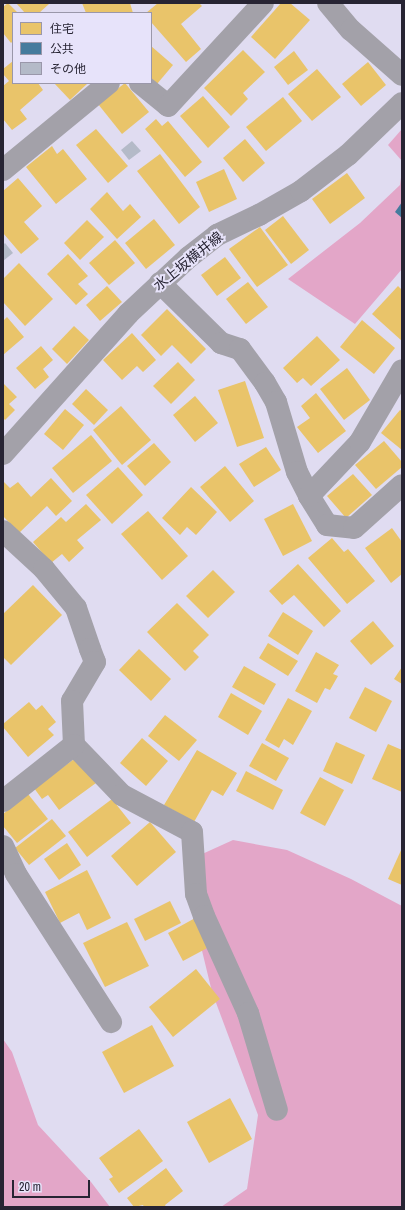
<!DOCTYPE html>
<meta charset="utf-8">
<style>
body{margin:0}
#map{position:relative;width:405px;height:1210px;overflow:hidden;background:#e0dcf1;font-family:"Archivo Narrow","Noto Sans JP",sans-serif}
div>[style]{position:absolute}
.forest>*{inset:0;background:#e3a6c8}
.homes>*{inset:0;background:#e9c46a}
.public>*{inset:0;background:#457b9d}
.building>*{inset:0;background:#b4bac8}
.minor>*{height:22px;margin:-11px;padding:0 11px;transform-origin:11px;border-radius:11px;background:#a3a1a9}
span{translate:-50% -50%;white-space:nowrap;text-align:center;line-height:1.15;-webkit-text-stroke:4px #e7e3fa;paint-order:stroke}
.street-label{font-size:14px;color:#272433}
.frame{position:absolute;inset:0;border:4px solid #272433;pointer-events:none}
.legend{position:absolute;left:12px;top:12px;width:140px;height:72px;box-sizing:border-box;background:#e7e3fa;border:1px solid #9a97aa;margin:0;padding:5px 7px;list-style:none;font-size:12px;color:#272433}
.legend li{display:flex;align-items:center;gap:8px;height:20px}
.legend b{width:20px;border:1px solid #9a97aa}
.scale{position:absolute;left:12px;top:1180px;width:78px;height:18px;box-sizing:border-box;border:2px solid #272433;border-top:0;padding-left:5px;font-size:12px;line-height:14px;white-space:nowrap;color:#272433;-webkit-text-stroke:3px #e7e3fa;paint-order:stroke}
</style>
<div id="map">
<div class="forest">
<i style="clip-path:polygon(402px 129px,402px 161px,388px 145px)"></i>
<i style="clip-path:polygon(402px 170px,402px 269px,355px 324px,288px 279px,360px 223px,400px 185px)"></i>
<i style="clip-path:polygon(233px 840px,287px 850px,351px 879px,402px 906px,402px 1207px,221px 1207px,247px 1189px,258px 1115px,212px 992px,190px 901px,200px 855px)"></i>
<i style="clip-path:polygon(3px 1039px,12px 1052px,38px 1125px,91px 1182px,110px 1207px,3px 1207px)"></i>
</div>
<div class="homes">
<i style="clip-path:polygon(8px 3px,18px 13px,13px 13px,13px 41px,11px 43px,3px 33px,3px 7px)"></i>
<i style="clip-path:polygon(16px 3px,48px 3px,49px 4px,39px 13px,25px 13px)"></i>
<i style="clip-path:polygon(82px 3px,130px 3px,133px 13px,86px 13px)"></i>
<i style="clip-path:polygon(158px 3px,199px 3px,202px 6px,181px 24px,201px 49px,186px 62px,151px 22px,151px 13px,146px 13px)"></i>
<i style="clip-path:polygon(281px 3px,290px 3px,310px 20px,275px 59px,251px 37px)"></i>
<i style="clip-path:polygon(151px 46px,173px 65px,157px 84px,151px 78px)"></i>
<i style="clip-path:polygon(243px 50px,265px 72px,243px 93px,248px 99px,231px 116px,204px 88px)"></i>
<i style="clip-path:polygon(294px 51px,308px 70px,288px 85px,274px 67px)"></i>
<i style="clip-path:polygon(13px 61px,13px 83px,38px 83px,43px 90px,20px 110px,27px 119px,12px 130px,3px 119px,3px 86px,9px 81px,3px 74px,3px 69px)"></i>
<i style="clip-path:polygon(368px 62px,386px 85px,361px 106px,342px 84px)"></i>
<i style="clip-path:polygon(317px 69px,341px 97px,312px 121px,288px 94px)"></i>
<i style="clip-path:polygon(54px 83px,88px 83px,70px 100px)"></i>
<i style="clip-path:polygon(125px 83px,149px 112px,122px 134px,98px 104px)"></i>
<i style="clip-path:polygon(203px 96px,230px 127px,208px 148px,180px 116px)"></i>
<i style="clip-path:polygon(283px 97px,302px 121px,266px 151px,246px 127px)"></i>
<i style="clip-path:polygon(156px 119px,162px 126px,168px 121px,202px 162px,185px 177px,145px 129px)"></i>
<i style="clip-path:polygon(96px 129px,128px 166px,108px 183px,76px 145px)"></i>
<i style="clip-path:polygon(245px 139px,265px 163px,243px 182px,223px 158px)"></i>
<i style="clip-path:polygon(52px 146px,57px 154px,63px 149px,87px 179px,56px 204px,26px 167px)"></i>
<i style="clip-path:polygon(160px 154px,200px 207px,179px 224px,137px 171px)"></i>
<i style="clip-path:polygon(224px 169px,237px 199px,209px 212px,196px 182px)"></i>
<i style="clip-path:polygon(347px 173px,365px 198px,330px 224px,312px 199px)"></i>
<i style="clip-path:polygon(18px 178px,42px 206px,24px 222px,39px 239px,21px 254px,3px 233px,3px 191px)"></i>
<i style="clip-path:polygon(107px 192px,123px 211px,130px 204px,141px 217px,117px 239px,90px 209px)"></i>
<i style="clip-path:polygon(283px 216px,309px 250px,291px 264px,265px 230px)"></i>
<i style="clip-path:polygon(154px 219px,175px 245px,146px 269px,125px 243px)"></i>
<i style="clip-path:polygon(87px 220px,104px 237px,80px 260px,64px 243px)"></i>
<i style="clip-path:polygon(260px 227px,288px 265px,257px 287px,229px 249px)"></i>
<i style="clip-path:polygon(115px 240px,135px 263px,109px 285px,89px 263px)"></i>
<i style="clip-path:polygon(68px 254px,88px 276px,78px 284px,88px 294px,76px 305px,47px 274px)"></i>
<i style="clip-path:polygon(225px 257px,241px 278px,217px 296px,201px 275px)"></i>
<i style="clip-path:polygon(19px 263px,53px 299px,25px 326px,3px 302px,3px 279px)"></i>
<i style="clip-path:polygon(248px 282px,268px 307px,246px 324px,226px 299px)"></i>
<i style="clip-path:polygon(107px 286px,122px 302px,100px 321px,86px 305px)"></i>
<i style="clip-path:polygon(398px 286px,402px 290px,402px 341px,372px 314px)"></i>
<i style="clip-path:polygon(167px 309px,206px 349px,191px 364px,172px 345px,161px 356px,141px 335px)"></i>
<i style="clip-path:polygon(7px 317px,24px 337px,3px 355px,3px 321px)"></i>
<i style="clip-path:polygon(362px 320px,395px 348px,374px 374px,340px 347px)"></i>
<i style="clip-path:polygon(74px 326px,89px 340px,67px 364px,52px 349px)"></i>
<i style="clip-path:polygon(132px 333px,156px 360px,143px 372px,137px 366px,122px 380px,103px 360px)"></i>
<i style="clip-path:polygon(317px 336px,340px 360px,311px 386px,303px 378px,297px 383px,283px 368px)"></i>
<i style="clip-path:polygon(41px 346px,53px 360px,43px 369px,49px 377px,35px 389px,16px 368px)"></i>
<i style="clip-path:polygon(178px 362px,195px 380px,171px 404px,153px 386px)"></i>
<i style="clip-path:polygon(347px 368px,370px 400px,344px 420px,320px 389px)"></i>
<i style="clip-path:polygon(245px 381px,264px 438px,237px 447px,218px 390px)"></i>
<i style="clip-path:polygon(3px 383px,17px 397px,9px 404px,15px 410px,5px 420px,3px 418px)"></i>
<i style="clip-path:polygon(86px 389px,108px 410px,94px 425px,72px 404px)"></i>
<i style="clip-path:polygon(316px 393px,346px 431px,318px 453px,297px 427px,310px 418px,301px 406px)"></i>
<i style="clip-path:polygon(195px 396px,218px 423px,195px 442px,173px 415px)"></i>
<i style="clip-path:polygon(121px 406px,151px 440px,122px 465px,93px 430px)"></i>
<i style="clip-path:polygon(65px 409px,84px 425px,63px 450px,44px 434px)"></i>
<i style="clip-path:polygon(400px 410px,402px 411px,402px 450px,381px 433px)"></i>
<i style="clip-path:polygon(91px 435px,112px 461px,73px 493px,52px 468px)"></i>
<i style="clip-path:polygon(384px 441px,402px 462px,402px 467px,376px 489px,355px 465px)"></i>
<i style="clip-path:polygon(154px 443px,171px 462px,145px 486px,127px 466px)"></i>
<i style="clip-path:polygon(266px 447px,281px 470px,254px 487px,239px 464px)"></i>
<i style="clip-path:polygon(225px 466px,254px 501px,230px 522px,200px 487px)"></i>
<i style="clip-path:polygon(118px 467px,143px 495px,112px 524px,86px 495px)"></i>
<i style="clip-path:polygon(353px 474px,372px 495px,346px 518px,327px 496px)"></i>
<i style="clip-path:polygon(51px 478px,72px 501px,56px 516px,47px 506px,19px 533px,3px 516px,3px 481px,10px 488px,18px 482px,31px 497px)"></i>
<i style="clip-path:polygon(191px 487px,217px 512px,196px 535px,187px 527px,180px 535px,162px 518px)"></i>
<i style="clip-path:polygon(86px 504px,101px 520px,77px 540px,84px 548px,69px 562px,62px 554px,51px 563px,33px 542px,61px 517px,66px 522px)"></i>
<i style="clip-path:polygon(293px 504px,312px 541px,283px 556px,264px 519px)"></i>
<i style="clip-path:polygon(148px 511px,188px 556px,162px 580px,121px 534px)"></i>
<i style="clip-path:polygon(392px 528px,402px 542px,402px 574px,391px 583px,365px 548px)"></i>
<i style="clip-path:polygon(332px 538px,344px 552px,348px 549px,375px 581px,347px 604px,308px 558px)"></i>
<i style="clip-path:polygon(298px 564px,341px 611px,324px 627px,294px 595px,282px 605px,269px 591px)"></i>
<i style="clip-path:polygon(213px 570px,235px 592px,208px 618px,186px 596px)"></i>
<i style="clip-path:polygon(33px 585px,62px 615px,11px 665px,3px 657px,3px 614px)"></i>
<i style="clip-path:polygon(177px 603px,209px 635px,193px 651px,199px 657px,185px 671px,147px 632px)"></i>
<i style="clip-path:polygon(283px 612px,313px 631px,298px 655px,268px 636px)"></i>
<i style="clip-path:polygon(373px 621px,394px 646px,371px 665px,350px 641px)"></i>
<i style="clip-path:polygon(268px 643px,298px 661px,288px 676px,259px 658px)"></i>
<i style="clip-path:polygon(139px 649px,171px 679px,151px 701px,119px 670px)"></i>
<i style="clip-path:polygon(316px 652px,339px 665px,333px 674px,338px 676px,330px 690px,325px 688px,317px 703px,295px 691px)"></i>
<i style="clip-path:polygon(244px 666px,276px 684px,264px 705px,232px 687px)"></i>
<i style="clip-path:polygon(402px 667px,402px 684px,394px 679px)"></i>
<i style="clip-path:polygon(365px 687px,392px 701px,376px 732px,349px 718px)"></i>
<i style="clip-path:polygon(231px 693px,262px 711px,248px 735px,218px 717px)"></i>
<i style="clip-path:polygon(288px 698px,312px 711px,293px 745px,284px 739px,279px 748px,265px 740px)"></i>
<i style="clip-path:polygon(29px 702px,36px 710px,42px 705px,56px 722px,48px 729px,54px 735px,28px 757px,3px 727px,3px 724px)"></i>
<i style="clip-path:polygon(165px 715px,197px 740px,179px 761px,148px 736px)"></i>
<i style="clip-path:polygon(142px 738px,168px 761px,146px 786px,120px 763px)"></i>
<i style="clip-path:polygon(336px 742px,365px 755px,352px 784px,323px 771px)"></i>
<i style="clip-path:polygon(262px 743px,289px 758px,276px 781px,249px 766px)"></i>
<i style="clip-path:polygon(388px 744px,402px 750px,402px 792px,372px 779px)"></i>
<i style="clip-path:polygon(197px 750px,237px 773px,223px 796px,212px 790px,194px 822px,164px 805px)"></i>
<i style="clip-path:polygon(77px 757px,96px 783px,59px 810px,48px 795px,42px 799px,34px 788px)"></i>
<i style="clip-path:polygon(246px 771px,283px 790px,273px 810px,236px 791px)"></i>
<i style="clip-path:polygon(320px 777px,344px 790px,325px 826px,300px 813px)"></i>
<i style="clip-path:polygon(28px 794px,48px 819px,17px 843px,3px 826px,3px 814px)"></i>
<i style="clip-path:polygon(112px 799px,131px 823px,87px 857px,68px 832px)"></i>
<i style="clip-path:polygon(52px 819px,66px 836px,29px 865px,15px 848px)"></i>
<i style="clip-path:polygon(150px 822px,176px 852px,137px 886px,111px 856px)"></i>
<i style="clip-path:polygon(67px 843px,81px 865px,59px 880px,44px 859px)"></i>
<i style="clip-path:polygon(402px 848px,402px 885px,388px 879px)"></i>
<i style="clip-path:polygon(87px 870px,111px 918px,87px 930px,79px 913px,60px 923px,45px 892px)"></i>
<i style="clip-path:polygon(170px 901px,181px 923px,145px 941px,134px 919px)"></i>
<i style="clip-path:polygon(197px 917px,211px 946px,183px 961px,168px 933px)"></i>
<i style="clip-path:polygon(127px 922px,149px 966px,105px 987px,83px 943px)"></i>
<i style="clip-path:polygon(196px 969px,220px 999px,173px 1037px,149px 1007px)"></i>
<i style="clip-path:polygon(152px 1025px,174px 1066px,124px 1093px,102px 1052px)"></i>
<i style="clip-path:polygon(230px 1098px,252px 1139px,209px 1163px,187px 1122px)"></i>
<i style="clip-path:polygon(139px 1129px,163px 1161px,119px 1193px,109px 1179px,113px 1177px,99px 1158px)"></i>
<i style="clip-path:polygon(166px 1168px,183px 1191px,165px 1205px,166px 1207px,144px 1207px,143px 1205px,134px 1207px,127px 1198px)"></i>
</div>
<div class="public">
<i style="clip-path:polygon(402px 202px,402px 218px,395px 212px)"></i>
</div>
<div class="building">
<i style="clip-path:polygon(132px 141px,141px 151px,129px 160px,121px 150px)"></i>
<i style="clip-path:polygon(5px 243px,13px 253px,3px 261px,3px 245px)"></i>
</div>
<div class="minor">
<i style="left:328px;top:3px;width:35px;rotate:50deg"></i>
<i style="left:351px;top:30px;width:68px;rotate:41.4deg"></i>
<i style="left:140px;top:83px;width:36px;rotate:39deg"></i>
<i style="left:168px;top:106px;width:140px;rotate:-47.3deg"></i>
<i style="left:3px;top:170px;width:137px;rotate:-39.4deg"></i>
<i style="left:160px;top:283px;width:86px;rotate:44.5deg"></i>
<i style="left:221px;top:343px;width:20px;rotate:18deg"></i>
<i style="left:240px;top:349px;width:42px;rotate:53.7deg"></i>
<i style="left:265px;top:383px;width:22px;rotate:60deg"></i>
<i style="left:276px;top:402px;width:73px;rotate:73.3deg"></i>
<i style="left:297px;top:472px;width:27px;rotate:63deg"></i>
<i style="left:309px;top:496px;width:34px;rotate:58deg"></i>
<i style="left:327px;top:525px;width:27px;rotate:6deg"></i>
<i style="left:354px;top:528px;width:64px;rotate:-41.9deg"></i>
<i style="left:3px;top:454px;width:188px;rotate:-48.2deg"></i>
<i style="left:128px;top:314px;width:83px;rotate:-43.1deg"></i>
<i style="left:189px;top:257px;width:36px;rotate:-38deg"></i>
<i style="left:217px;top:235px;width:47px;rotate:-25.5deg"></i>
<i style="left:259px;top:215px;width:48px;rotate:-29.7deg"></i>
<i style="left:301px;top:191px;width:59px;rotate:-37.5deg"></i>
<i style="left:348px;top:155px;width:75px;rotate:-43.9deg"></i>
<i style="left:309px;top:496px;width:74px;rotate:-46.6deg"></i>
<i style="left:360px;top:442px;width:83px;rotate:-59.7deg"></i>
<i style="left:3px;top:531px;width:56px;rotate:42.8deg"></i>
<i style="left:44px;top:569px;width:50px;rotate:50.6deg"></i>
<i style="left:76px;top:608px;width:43px;rotate:71.1deg"></i>
<i style="left:90px;top:649px;width:14px;rotate:69deg"></i>
<i style="left:95px;top:662px;width:45px;rotate:120.5deg"></i>
<i style="left:72px;top:701px;width:44px;rotate:87.4deg"></i>
<i style="left:74px;top:745px;width:69px;rotate:46.2deg"></i>
<i style="left:122px;top:795px;width:79px;rotate:27.9deg"></i>
<i style="left:192px;top:832px;width:62px;rotate:86.3deg"></i>
<i style="left:196px;top:894px;width:23px;rotate:70deg"></i>
<i style="left:204px;top:916px;width:107px;rotate:65.6deg"></i>
<i style="left:248px;top:1013px;width:101px;rotate:73.4deg"></i>
<i style="left:3px;top:801px;width:90px;rotate:-38.3deg"></i>
<i style="left:3px;top:846px;width:31px;rotate:65deg"></i>
<i style="left:16px;top:874px;width:176px;rotate:57.3deg"></i>
</div>
<div class="street-label">
<span style="left:188px;top:261px;rotate:-39deg">水上坂横井線</span>
</div>
<div class="frame"></div>
<ul class="legend">
<li><b style="height:11px;background:#e9c46a"></b>住宅</li>
<li><b style="height:11px;background:#457b9d"></b>公共</li>
<li><b style="height:11px;background:#b4bac8"></b>その他</li>
</ul>
<div class="scale">20 m</div>
</div>
